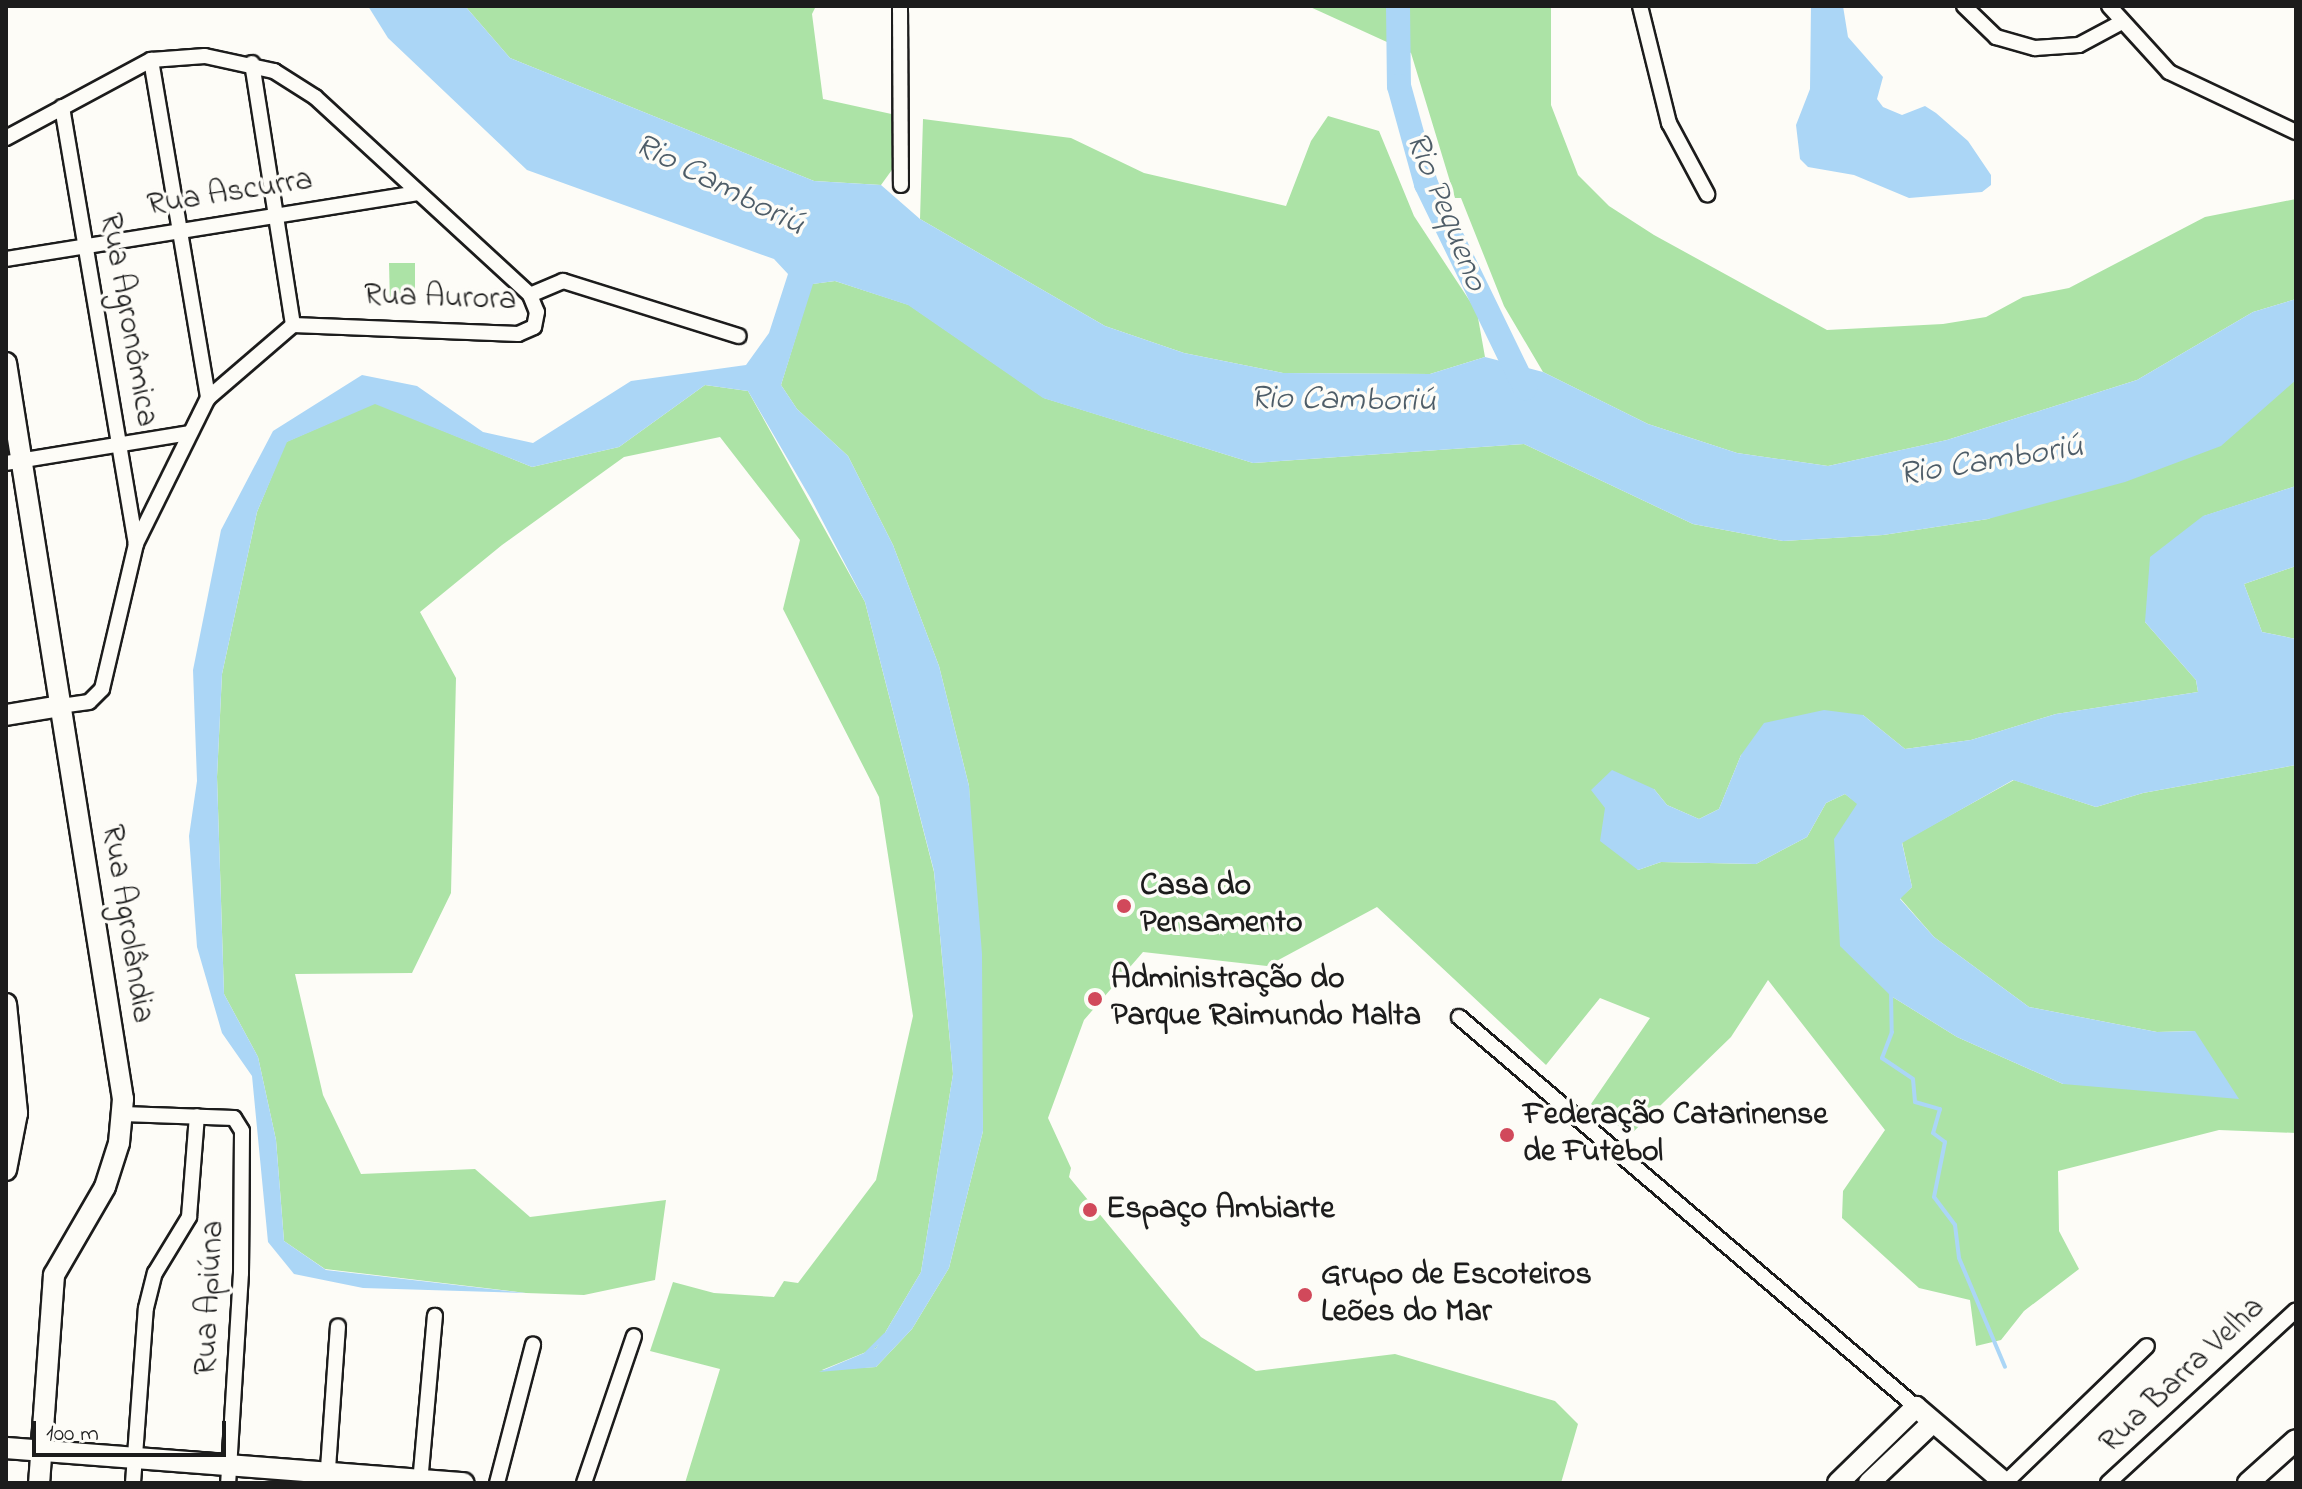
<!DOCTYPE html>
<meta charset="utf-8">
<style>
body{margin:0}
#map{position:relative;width:2302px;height:1489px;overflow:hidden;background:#fdfcf7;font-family:"Indie Flower",sans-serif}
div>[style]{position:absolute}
.green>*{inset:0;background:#ace3a6}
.water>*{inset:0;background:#abd6f6}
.stream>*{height:4px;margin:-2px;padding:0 2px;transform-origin:2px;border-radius:2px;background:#abd6f6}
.river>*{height:24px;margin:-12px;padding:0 12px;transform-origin:12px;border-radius:12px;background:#abd6f6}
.roads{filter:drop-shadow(2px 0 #1c1c1c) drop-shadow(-2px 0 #1c1c1c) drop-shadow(0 2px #1c1c1c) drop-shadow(0 -2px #1c1c1c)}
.street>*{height:14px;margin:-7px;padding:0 7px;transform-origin:7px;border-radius:7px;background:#fdfcf7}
.secondary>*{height:20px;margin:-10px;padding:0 10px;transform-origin:10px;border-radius:10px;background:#fdfcf7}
.dots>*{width:22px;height:22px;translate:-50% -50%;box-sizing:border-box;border:4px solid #fdfcf7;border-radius:50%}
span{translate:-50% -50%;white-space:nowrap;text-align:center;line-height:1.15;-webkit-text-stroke:7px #fdfcf7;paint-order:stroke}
.street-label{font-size:32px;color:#1c1c1c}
.poi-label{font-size:32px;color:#1c1c1c;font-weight:700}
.left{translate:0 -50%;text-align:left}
.water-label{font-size:34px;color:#4e5d68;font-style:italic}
.frame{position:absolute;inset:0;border:8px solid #1c1c1c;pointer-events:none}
.scale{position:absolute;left:32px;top:1421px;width:194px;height:36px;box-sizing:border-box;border:4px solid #1c1c1c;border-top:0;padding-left:10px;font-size:24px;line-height:28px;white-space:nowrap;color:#1c1c1c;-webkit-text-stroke:6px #fdfcf7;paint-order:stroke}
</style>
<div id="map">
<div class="green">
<i style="clip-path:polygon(465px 6px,816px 6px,812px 14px,823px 99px,896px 115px,894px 167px,881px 185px,814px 181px,510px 58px)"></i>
<i style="clip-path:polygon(1308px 6px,1551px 6px,1551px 105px,1578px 175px,1609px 206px,1654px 235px,1827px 330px,1943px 324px,1986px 317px,2023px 297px,2069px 288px,2205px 217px,2296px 199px,2296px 299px,2253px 312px,2137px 380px,1947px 440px,1828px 466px,1737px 453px,1648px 424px,1543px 372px,1504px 306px,1461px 198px,1455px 198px,1411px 53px)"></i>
<i style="clip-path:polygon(1328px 116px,1379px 131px,1414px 216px,1477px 312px,1485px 357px,1430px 374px,1283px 373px,1184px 353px,1105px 326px,920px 219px,923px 119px,1071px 138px,1144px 173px,1286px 206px,1311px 141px)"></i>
<i style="clip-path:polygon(389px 263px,415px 263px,415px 304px,390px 304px)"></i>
<i style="clip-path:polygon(835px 281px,909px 305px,1044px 398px,1253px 463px,1524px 444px,1693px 524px,1783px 541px,1883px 535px,1988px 519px,2296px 380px,2296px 486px,2204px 516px,2145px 622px,2196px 680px,2198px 692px,2056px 714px,1971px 740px,1905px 749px,1863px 715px,1741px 755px,1719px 809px,1699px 819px,1667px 805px,1654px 789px,1605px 807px,1638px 870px,1661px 862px,1756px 864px,1807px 837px,1826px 803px,1845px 794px,1857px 803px,1891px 996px,1957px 1037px,2063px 1084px,2195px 1031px,2157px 1032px,2029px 1007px,1934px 937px,1900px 898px,1912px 887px,1902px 842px,2014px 780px,2096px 807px,2143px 793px,2296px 765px,2296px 1133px,2219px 1130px,2058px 1171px,2059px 1231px,2079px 1269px,2024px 1311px,2001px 1340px,1976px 1346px,1970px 1300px,1919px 1288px,1842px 1218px,1843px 1191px,1885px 1130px,1768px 980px,1731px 1037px,1630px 1135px,1591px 1104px,1650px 1018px,1600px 998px,1546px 1065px,1377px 907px,1267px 966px,1143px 952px,1084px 1020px,1048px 1118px,1071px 1168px,1069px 1177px,1201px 1337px,1256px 1371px,1395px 1354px,1555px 1401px,1578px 1424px,1561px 1483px,685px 1483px,720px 1369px,650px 1351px,673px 1282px,714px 1293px,774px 1297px,784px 1281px,798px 1283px,876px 1180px,913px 1016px,879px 797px,783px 609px,800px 540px,720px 437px,624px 457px,502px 545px,420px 612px,456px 678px,451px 893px,412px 973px,295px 974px,323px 1095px,361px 1174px,475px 1169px,530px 1217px,666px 1200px,655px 1280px,584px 1295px,526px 1293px,325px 1269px,284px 1241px,276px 1140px,258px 1057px,224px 994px,217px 777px,222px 674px,257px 512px,286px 442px,375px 403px,532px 467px,619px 447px,705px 385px,748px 391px,865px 602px,934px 872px,953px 1074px,921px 1272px,876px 1348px,822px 1370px,876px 1367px,912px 1329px,949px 1268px,983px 1131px,969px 786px,939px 666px,893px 545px,848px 456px,797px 409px,781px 385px,812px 284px)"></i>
<i style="clip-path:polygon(2296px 566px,2296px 639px,2262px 632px,2244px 584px)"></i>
</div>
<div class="water">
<i style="clip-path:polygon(368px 6px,465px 6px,510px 58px,814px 181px,881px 185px,920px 219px,1105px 326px,1184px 353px,1283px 373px,1430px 374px,1485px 357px,1543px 372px,1648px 424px,1737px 453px,1828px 466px,1947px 440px,2137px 380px,2253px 312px,2296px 299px,2296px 380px,2221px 446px,2125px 482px,1988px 519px,1883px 535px,1783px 541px,1693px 524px,1524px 444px,1253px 463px,1043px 398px,908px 305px,835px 281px,813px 284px,781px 385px,797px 409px,848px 456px,893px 545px,939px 666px,969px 786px,982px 954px,983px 1131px,949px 1268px,912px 1329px,876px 1367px,819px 1372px,876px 1348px,921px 1272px,953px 1074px,934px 871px,865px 602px,811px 499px,748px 391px,705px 385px,619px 447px,532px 467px,375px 404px,287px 442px,257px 512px,222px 674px,217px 777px,224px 994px,258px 1057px,276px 1140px,284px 1241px,326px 1270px,526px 1293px,363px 1288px,294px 1274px,268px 1242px,252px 1076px,222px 1033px,197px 947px,189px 836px,197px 781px,193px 670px,221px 530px,273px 431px,362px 375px,417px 386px,483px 432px,533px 443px,631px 381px,746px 365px,769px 333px,788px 274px,774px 259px,527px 170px,388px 38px)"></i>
<i style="clip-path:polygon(1811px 6px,1843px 6px,1848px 37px,1883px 77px,1877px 99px,1883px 107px,1902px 115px,1925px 106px,1936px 113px,1968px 141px,1991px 175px,1991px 185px,1982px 192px,1909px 198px,1854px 175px,1808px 167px,1800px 159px,1796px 125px,1810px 89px)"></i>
<i style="clip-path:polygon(2296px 486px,2296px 566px,2244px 584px,2262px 632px,2296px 639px,2296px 765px,2143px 793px,2096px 807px,2013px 780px,1902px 843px,1912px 887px,1900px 899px,1934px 937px,2029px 1007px,2157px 1032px,2195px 1031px,2239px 1099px,2063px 1084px,1957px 1037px,1891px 996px,1840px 946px,1834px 839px,1857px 804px,1845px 794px,1826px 803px,1807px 837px,1756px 864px,1661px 862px,1638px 870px,1600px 841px,1605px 808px,1591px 790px,1612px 770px,1654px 789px,1667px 805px,1699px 819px,1719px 809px,1741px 755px,1764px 723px,1824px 710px,1863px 715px,1905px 749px,1971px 740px,2056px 714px,2198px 692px,2196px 680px,2145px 622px,2150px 557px,2203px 516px)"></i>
</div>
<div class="stream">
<i style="left:1891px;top:993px;width:39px;rotate:89deg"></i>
<i style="left:1892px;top:1032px;width:28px;rotate:111deg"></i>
<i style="left:1882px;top:1058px;width:37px;rotate:34deg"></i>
<i style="left:1913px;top:1079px;width:23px;rotate:85deg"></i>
<i style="left:1915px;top:1102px;width:26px;rotate:16deg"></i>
<i style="left:1940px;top:1109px;width:25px;rotate:106deg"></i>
<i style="left:1933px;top:1133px;width:15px;rotate:37deg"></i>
<i style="left:1945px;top:1142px;width:56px;rotate:101.3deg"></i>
<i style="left:1934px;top:1197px;width:35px;rotate:53deg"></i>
<i style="left:1955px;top:1225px;width:33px;rotate:83deg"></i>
<i style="left:1959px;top:1258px;width:118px;rotate:67.1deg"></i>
<i style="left:866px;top:1354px;width:27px;rotate:-45deg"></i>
</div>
<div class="river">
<i style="left:1398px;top:6px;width:80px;rotate:89.3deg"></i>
<i style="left:1399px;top:86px;width:102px;rotate:74.6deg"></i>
<i style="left:1426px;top:184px;width:227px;rotate:64.1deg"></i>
</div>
<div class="roads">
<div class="street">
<i style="left:900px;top:6px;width:179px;rotate:89.7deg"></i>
<i style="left:1640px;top:6px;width:121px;rotate:76.1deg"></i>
<i style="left:1669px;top:123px;width:81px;rotate:61.8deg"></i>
<i style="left:1964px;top:6px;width:45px;rotate:44.1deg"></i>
<i style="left:1996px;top:37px;width:41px;rotate:15.8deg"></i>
<i style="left:2035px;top:48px;width:44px;rotate:-3.9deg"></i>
<i style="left:2079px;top:45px;width:49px;rotate:-28.1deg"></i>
<i style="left:2109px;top:6px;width:89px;rotate:47.7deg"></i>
<i style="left:2169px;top:72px;width:140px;rotate:25.3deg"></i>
<i style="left:151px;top:60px;width:343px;rotate:80.4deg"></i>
<i style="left:252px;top:63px;width:265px;rotate:81.1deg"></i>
<i style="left:62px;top:107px;width:443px;rotate:80.4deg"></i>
<i style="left:6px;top:138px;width:165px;rotate:-28.3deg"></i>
<i style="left:151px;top:60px;width:54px;rotate:-4.2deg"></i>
<i style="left:205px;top:56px;width:71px;rotate:12.3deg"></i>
<i style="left:274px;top:71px;width:49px;rotate:32.4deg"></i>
<i style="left:315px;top:97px;width:292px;rotate:42.6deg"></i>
<i style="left:530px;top:295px;width:18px;rotate:68deg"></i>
<i style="left:537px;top:312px;width:15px;rotate:101deg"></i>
<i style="left:534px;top:327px;width:17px;rotate:156deg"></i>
<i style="left:518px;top:334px;width:225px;rotate:-177.7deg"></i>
<i style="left:293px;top:325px;width:112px;rotate:139.3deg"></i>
<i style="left:208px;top:398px;width:163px;rotate:116.3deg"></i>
<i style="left:136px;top:544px;width:149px;rotate:103.2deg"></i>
<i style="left:102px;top:689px;width:18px;rotate:135deg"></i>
<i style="left:89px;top:702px;width:28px;rotate:172deg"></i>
<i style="left:6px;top:259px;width:415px;rotate:-9.1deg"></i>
<i style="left:530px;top:295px;width:36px;rotate:-23deg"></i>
<i style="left:563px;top:281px;width:184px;rotate:17.4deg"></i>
<i style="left:6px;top:463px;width:186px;rotate:-9.3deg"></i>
<i style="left:1459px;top:1017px;width:601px;rotate:40.48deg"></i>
<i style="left:123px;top:1114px;width:111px;rotate:2.1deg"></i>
<i style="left:234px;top:1118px;width:15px;rotate:58deg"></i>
<i style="left:242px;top:1131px;width:142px;rotate:90.4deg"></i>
<i style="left:241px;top:1273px;width:210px;rotate:93.5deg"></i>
<i style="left:133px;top:1483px;width:175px;rotate:-85.8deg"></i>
<i style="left:146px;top:1308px;width:36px;rotate:-76deg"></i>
<i style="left:155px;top:1273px;width:66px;rotate:-58.7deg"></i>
<i style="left:189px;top:1217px;width:101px;rotate:-85.5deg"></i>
<i style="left:327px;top:1483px;width:157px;rotate:-86deg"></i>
<i style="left:420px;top:1483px;width:168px;rotate:-84.9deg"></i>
<i style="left:497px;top:1483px;width:143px;rotate:-75.4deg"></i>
<i style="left:584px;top:1483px;width:155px;rotate:-71.2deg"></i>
<i style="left:2005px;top:1483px;width:197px;rotate:-44deg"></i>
<i style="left:2108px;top:1483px;width:255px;rotate:-42.6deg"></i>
</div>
<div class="secondary">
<i style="left:6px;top:363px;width:745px;rotate:80.97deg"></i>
<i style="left:123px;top:1099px;width:44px;rotate:95.2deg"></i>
<i style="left:119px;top:1143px;width:46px;rotate:107.7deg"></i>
<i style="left:105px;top:1187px;width:102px;rotate:120.1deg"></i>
<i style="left:54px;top:1275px;width:209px;rotate:94.1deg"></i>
<i style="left:6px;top:715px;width:56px;rotate:-9.3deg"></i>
<i style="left:6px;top:1004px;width:110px;rotate:84.2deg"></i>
<i style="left:17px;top:1113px;width:58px;rotate:100.9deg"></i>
<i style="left:6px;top:1448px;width:459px;rotate:4.4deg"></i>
<i style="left:1838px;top:1483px;width:109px;rotate:-44.3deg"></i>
<i style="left:1916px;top:1407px;width:117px;rotate:40.5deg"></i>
<i style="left:1869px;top:1483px;width:88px;rotate:-43.6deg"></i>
<i style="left:2248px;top:1483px;width:64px;rotate:-41.9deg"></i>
</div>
</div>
<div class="dots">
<i style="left:1124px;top:906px;background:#d1495b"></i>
<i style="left:1095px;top:999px;background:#d1495b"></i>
<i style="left:1507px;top:1135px;background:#d1495b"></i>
<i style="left:1090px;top:1210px;background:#d1495b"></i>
<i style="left:1305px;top:1295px;background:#d1495b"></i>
</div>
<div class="street-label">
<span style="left:230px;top:194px;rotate:-9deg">Rua Ascurra</span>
<span style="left:440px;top:299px;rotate:2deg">Rua Aurora</span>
<span style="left:127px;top:320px;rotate:80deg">Rua Agronômica</span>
<span style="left:126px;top:924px;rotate:81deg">Rua Agrolândia</span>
<span style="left:211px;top:1298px;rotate:-87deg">Rua Apiúna</span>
<span style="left:2183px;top:1376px;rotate:-43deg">Rua Barra Velha</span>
</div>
<div class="poi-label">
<span class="left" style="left:1140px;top:906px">Casa do<br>Pensamento</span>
<span class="left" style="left:1111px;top:999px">Administração do<br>Parque Raimundo Malta</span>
<span class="left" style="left:1523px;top:1135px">Federação Catarinense<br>de Futebol</span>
<span class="left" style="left:1106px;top:1210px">Espaço Ambiarte</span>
<span class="left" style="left:1321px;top:1295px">Grupo de Escoteiros<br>Leões do Mar</span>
</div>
<div class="water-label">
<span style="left:719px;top:186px;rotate:27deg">Rio Camboriú</span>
<span style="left:1445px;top:212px;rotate:68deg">Rio Pequeno</span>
<span style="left:1343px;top:401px;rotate:1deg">Rio Camboriú</span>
<span style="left:1991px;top:462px;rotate:-9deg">Rio Camboriú</span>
</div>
<div class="frame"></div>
<div class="scale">100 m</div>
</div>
